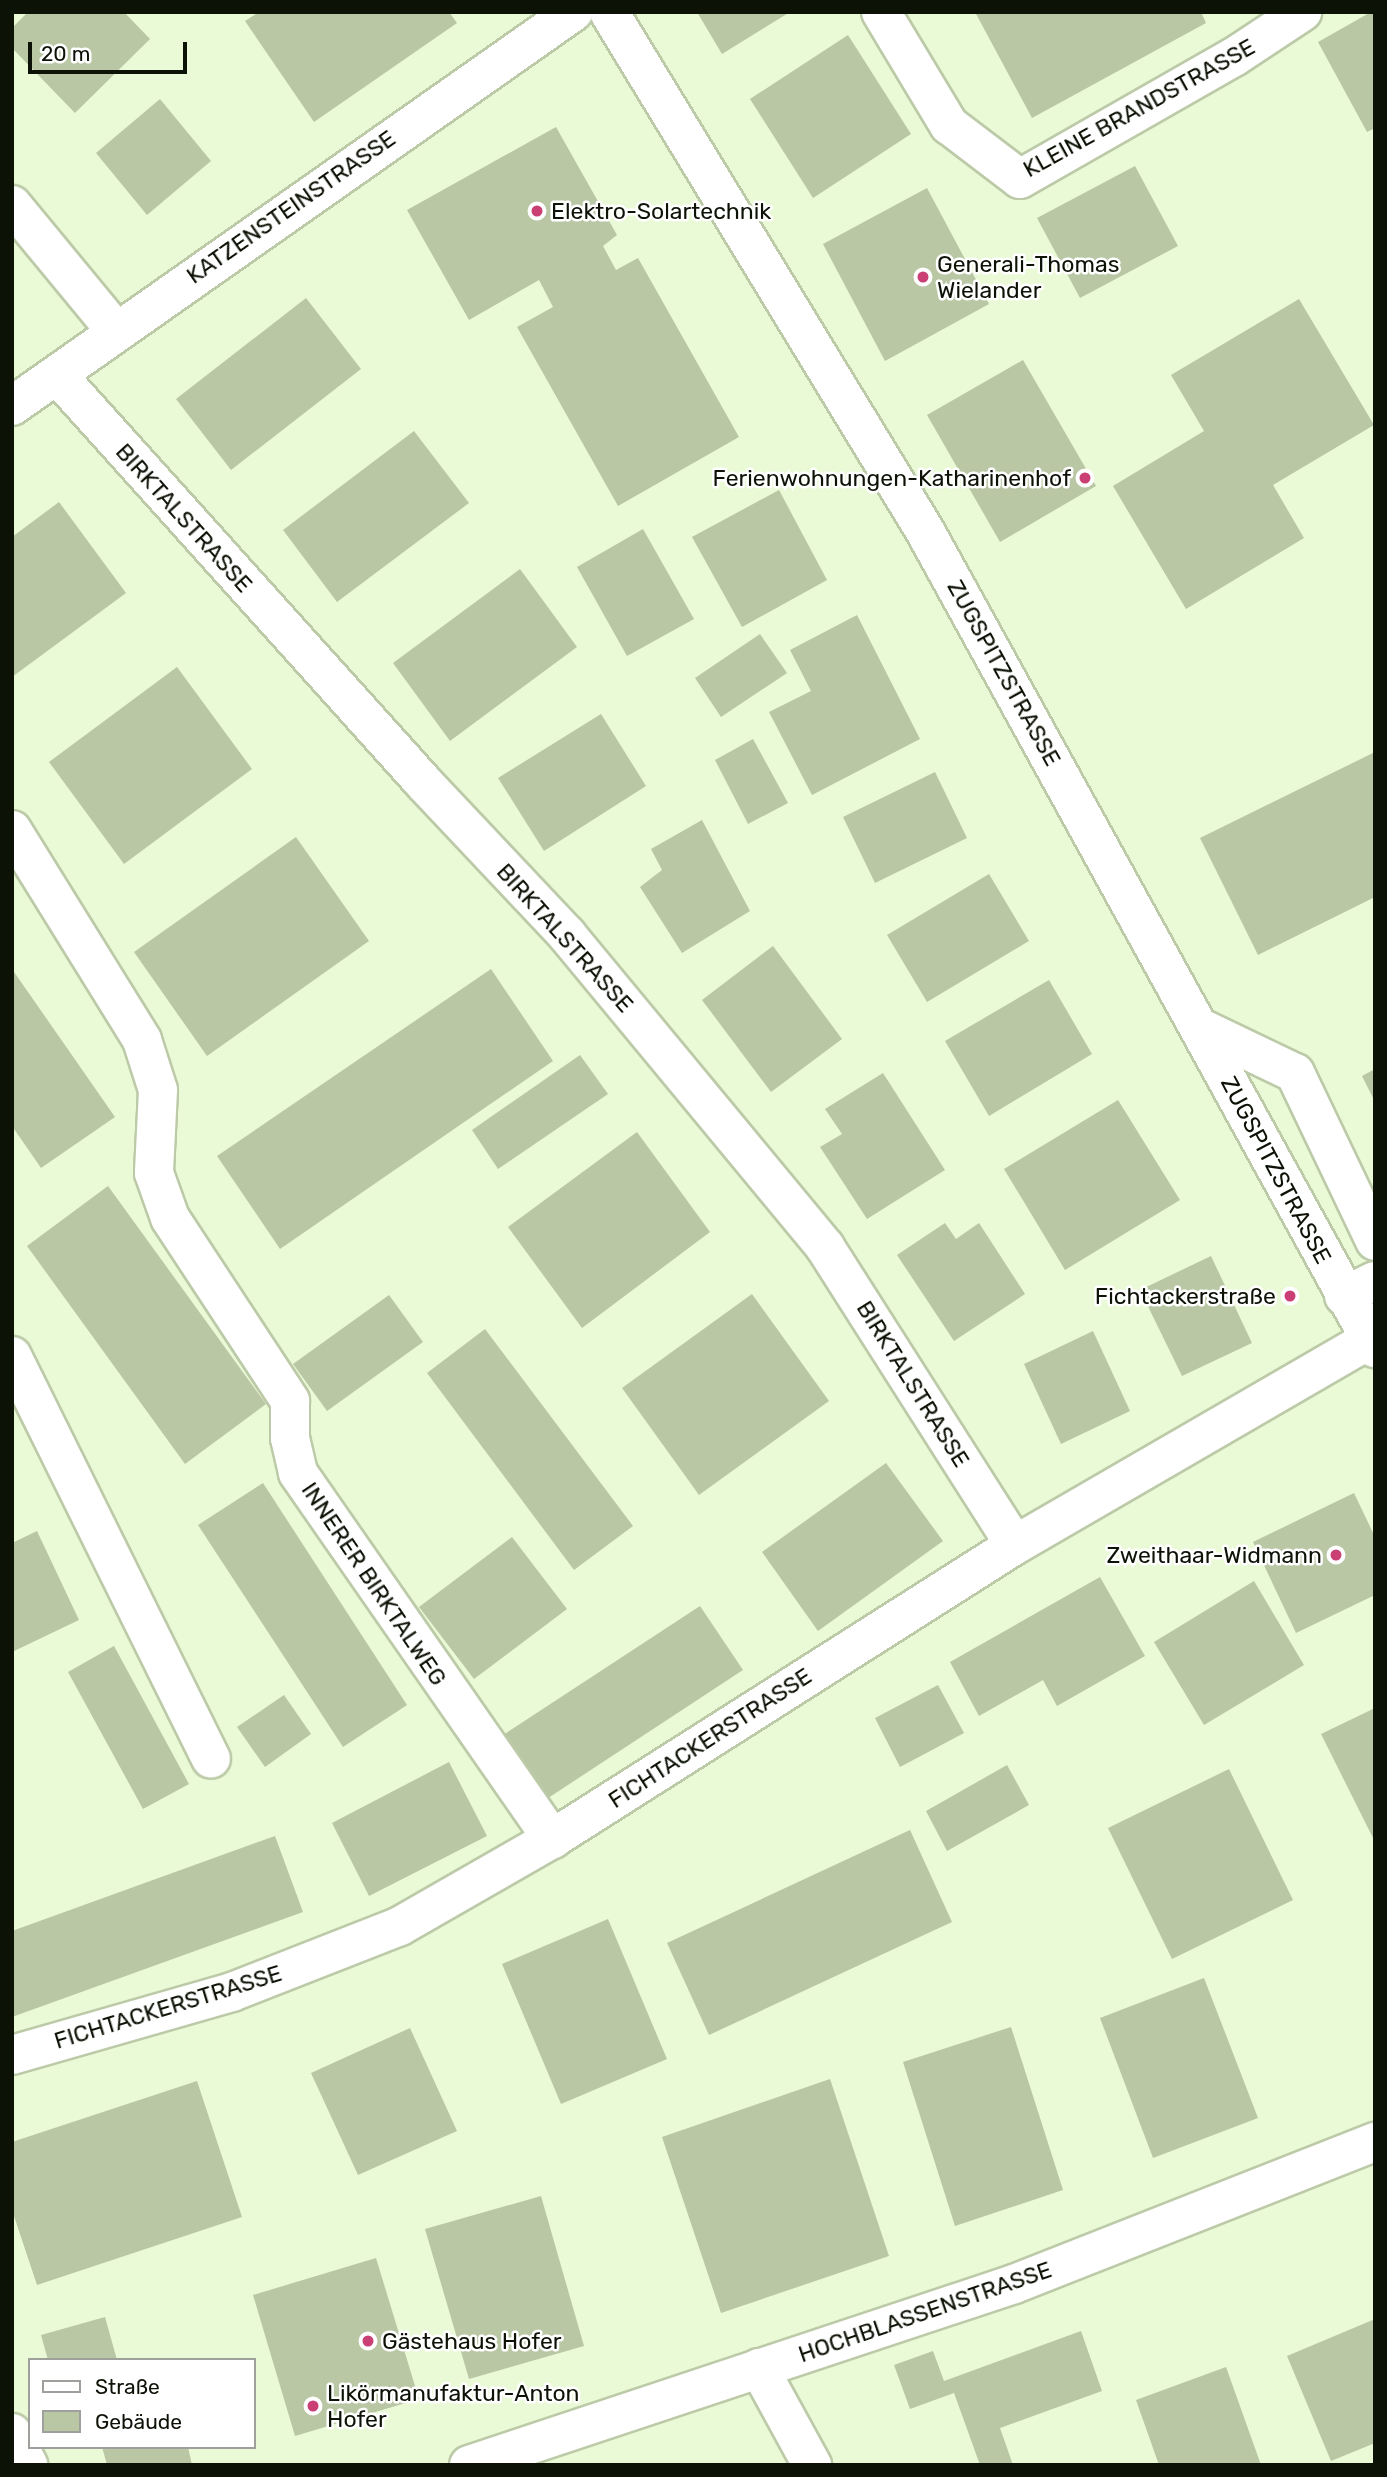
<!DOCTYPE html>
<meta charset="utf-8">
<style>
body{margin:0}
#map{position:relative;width:1387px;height:2477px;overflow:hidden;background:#eaf9d6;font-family:Rubik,sans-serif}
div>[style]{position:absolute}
.building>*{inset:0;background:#b9c7a5}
.roads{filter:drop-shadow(2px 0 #bccaa8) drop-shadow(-2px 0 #bccaa8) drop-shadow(0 2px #bccaa8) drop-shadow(0 -2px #bccaa8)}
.minor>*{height:38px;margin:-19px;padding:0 19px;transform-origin:19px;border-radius:19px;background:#fff}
.major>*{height:38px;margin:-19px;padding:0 19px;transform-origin:19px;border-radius:19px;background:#fff}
.dots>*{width:19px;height:19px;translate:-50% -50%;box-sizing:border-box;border:4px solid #fff;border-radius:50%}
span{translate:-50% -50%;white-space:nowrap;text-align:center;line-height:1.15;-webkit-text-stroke:5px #fff;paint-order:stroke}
.street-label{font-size:23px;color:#0d1206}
.poi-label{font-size:23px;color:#0d1206}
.left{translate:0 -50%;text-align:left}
.right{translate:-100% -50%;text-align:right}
.frame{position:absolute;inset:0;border:14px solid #0d1206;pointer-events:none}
.legend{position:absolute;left:28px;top:2358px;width:228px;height:91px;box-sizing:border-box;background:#fff;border:2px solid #9ea09b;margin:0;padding:9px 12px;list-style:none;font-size:21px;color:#0d1206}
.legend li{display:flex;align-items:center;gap:14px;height:35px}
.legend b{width:35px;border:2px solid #9ea09b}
.scale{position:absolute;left:28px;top:42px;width:159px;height:32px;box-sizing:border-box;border:4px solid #0d1206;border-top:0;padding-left:9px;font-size:21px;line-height:24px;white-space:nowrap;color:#0d1206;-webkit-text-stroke:5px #fff;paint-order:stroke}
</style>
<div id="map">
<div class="building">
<i style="clip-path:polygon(28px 12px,124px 12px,150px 39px,75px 113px,12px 48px,12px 28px)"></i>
<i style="clip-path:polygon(259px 12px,449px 12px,457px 23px,314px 122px,245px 21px)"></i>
<i style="clip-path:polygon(697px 12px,790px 12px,722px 54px)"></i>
<i style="clip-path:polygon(975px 12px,1201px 12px,1206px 23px,1032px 118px)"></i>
<i style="clip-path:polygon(1371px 12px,1375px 12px,1375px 128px,1367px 132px,1318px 42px)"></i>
<i style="clip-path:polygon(848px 35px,911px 134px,813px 198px,750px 99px)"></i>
<i style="clip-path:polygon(160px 99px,211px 161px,147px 215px,96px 153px)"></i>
<i style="clip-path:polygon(556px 127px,617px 235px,603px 246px,616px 270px,638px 258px,739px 437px,618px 506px,517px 327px,553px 307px,539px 280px,469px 320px,407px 210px)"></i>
<i style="clip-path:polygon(1135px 166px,1178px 246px,1080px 298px,1037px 218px)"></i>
<i style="clip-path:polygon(927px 188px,989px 304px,885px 361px,823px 244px)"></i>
<i style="clip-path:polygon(306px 298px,361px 369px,231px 470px,176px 399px)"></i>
<i style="clip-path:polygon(1299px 299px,1374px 425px,1273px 485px,1304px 538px,1186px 609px,1113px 486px,1204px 431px,1171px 375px)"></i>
<i style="clip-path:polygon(1023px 360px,1096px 486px,1000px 542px,927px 415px)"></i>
<i style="clip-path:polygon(414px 431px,469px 503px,337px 602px,283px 530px)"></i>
<i style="clip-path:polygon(779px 490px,827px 580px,742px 627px,692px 537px)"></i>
<i style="clip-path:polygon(59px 502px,126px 593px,12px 677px,12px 537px)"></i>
<i style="clip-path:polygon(643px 529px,694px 619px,627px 656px,577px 567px)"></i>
<i style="clip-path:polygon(520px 569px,577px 647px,450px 741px,393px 663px)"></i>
<i style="clip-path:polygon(857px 615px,920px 739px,812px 795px,769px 712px,811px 691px,790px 650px)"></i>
<i style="clip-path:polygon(760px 634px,787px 673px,721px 717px,695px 678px)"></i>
<i style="clip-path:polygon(177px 667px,252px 769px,124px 864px,49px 762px)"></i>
<i style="clip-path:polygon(601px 714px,646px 786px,544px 851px,498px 778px)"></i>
<i style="clip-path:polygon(753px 739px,788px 803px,748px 824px,715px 760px)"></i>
<i style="clip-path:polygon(1375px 752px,1375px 897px,1258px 955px,1200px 838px)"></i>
<i style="clip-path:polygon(935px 772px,967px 838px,875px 883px,843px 817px)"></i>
<i style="clip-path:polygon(702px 820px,750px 911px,682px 953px,640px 887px,662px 870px,651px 849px)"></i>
<i style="clip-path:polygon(296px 837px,369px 941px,207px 1056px,134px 952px)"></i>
<i style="clip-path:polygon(989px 874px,1029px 941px,927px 1002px,887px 935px)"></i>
<i style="clip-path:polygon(773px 946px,842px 1039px,771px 1092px,702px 1000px)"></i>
<i style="clip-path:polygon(12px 969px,115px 1117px,41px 1168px,12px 1126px)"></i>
<i style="clip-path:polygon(491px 969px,553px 1061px,280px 1249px,217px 1156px)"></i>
<i style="clip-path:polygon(1049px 980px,1092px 1054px,989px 1116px,945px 1041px)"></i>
<i style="clip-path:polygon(580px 1055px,608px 1094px,498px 1169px,472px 1130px)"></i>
<i style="clip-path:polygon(1375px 1069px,1375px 1102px,1362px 1076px)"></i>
<i style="clip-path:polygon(883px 1073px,945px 1170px,867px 1219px,820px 1147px,842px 1134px,825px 1109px)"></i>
<i style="clip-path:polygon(1118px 1100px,1180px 1200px,1065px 1270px,1004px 1169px)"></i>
<i style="clip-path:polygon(637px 1132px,710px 1232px,582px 1328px,508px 1227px)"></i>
<i style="clip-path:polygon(108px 1186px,266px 1404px,185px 1464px,27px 1246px)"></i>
<i style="clip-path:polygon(945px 1223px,956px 1239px,979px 1223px,1025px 1294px,954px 1341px,897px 1255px)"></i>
<i style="clip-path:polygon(1211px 1256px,1252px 1343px,1182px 1376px,1140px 1290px)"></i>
<i style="clip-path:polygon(752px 1294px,829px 1401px,699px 1495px,622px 1388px)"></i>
<i style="clip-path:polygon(389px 1295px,423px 1342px,327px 1411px,293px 1364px)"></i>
<i style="clip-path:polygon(485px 1329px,633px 1526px,574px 1570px,427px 1373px)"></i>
<i style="clip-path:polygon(1093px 1331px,1130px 1411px,1061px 1444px,1024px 1364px)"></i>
<i style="clip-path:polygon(886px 1463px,943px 1541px,818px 1631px,762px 1552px)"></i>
<i style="clip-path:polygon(263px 1483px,407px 1705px,343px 1747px,198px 1525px)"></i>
<i style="clip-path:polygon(1354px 1493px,1375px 1537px,1375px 1595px,1296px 1633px,1253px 1542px)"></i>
<i style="clip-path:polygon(37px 1531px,79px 1620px,12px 1652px,12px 1543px)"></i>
<i style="clip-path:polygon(512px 1537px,567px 1609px,474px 1679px,419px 1607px)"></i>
<i style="clip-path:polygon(1100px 1577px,1145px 1656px,1057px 1706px,1043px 1680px,979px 1716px,950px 1662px)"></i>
<i style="clip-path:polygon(1254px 1581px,1304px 1665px,1204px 1725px,1154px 1642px)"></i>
<i style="clip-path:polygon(700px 1606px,743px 1670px,539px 1804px,497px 1739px)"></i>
<i style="clip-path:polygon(114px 1646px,189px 1784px,143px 1809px,68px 1672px)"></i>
<i style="clip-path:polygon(938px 1685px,964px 1733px,900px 1767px,875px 1718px)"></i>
<i style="clip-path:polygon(284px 1695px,311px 1734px,265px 1767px,237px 1727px)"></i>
<i style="clip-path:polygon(1375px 1708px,1375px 1842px,1321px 1734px)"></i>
<i style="clip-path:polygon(449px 1762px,487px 1836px,369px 1896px,332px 1823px)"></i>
<i style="clip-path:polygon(1007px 1765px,1029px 1805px,947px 1851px,926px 1811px)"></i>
<i style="clip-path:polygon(1229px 1769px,1293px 1900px,1172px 1959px,1108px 1828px)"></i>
<i style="clip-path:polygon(910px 1830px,952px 1922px,709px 2035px,667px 1943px)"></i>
<i style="clip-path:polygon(275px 1836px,303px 1912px,12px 2017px,12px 1931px)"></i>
<i style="clip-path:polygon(608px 1919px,667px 2059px,561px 2104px,502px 1964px)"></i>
<i style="clip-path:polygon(1204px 1978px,1258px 2118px,1153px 2158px,1100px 2018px)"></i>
<i style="clip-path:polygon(1011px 2027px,1063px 2190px,955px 2226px,903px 2062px)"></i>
<i style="clip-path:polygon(410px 2028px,457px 2131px,358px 2175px,311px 2073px)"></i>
<i style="clip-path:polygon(830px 2079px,889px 2256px,721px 2313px,662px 2137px)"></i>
<i style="clip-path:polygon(197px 2081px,242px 2217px,37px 2285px,12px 2210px,12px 2142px)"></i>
<i style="clip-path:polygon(541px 2196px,584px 2346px,469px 2379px,425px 2229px)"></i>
<i style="clip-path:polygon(376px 2258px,419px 2399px,295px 2436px,253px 2295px)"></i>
<i style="clip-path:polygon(105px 2317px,117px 2360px,48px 2360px,41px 2335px)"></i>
<i style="clip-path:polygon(1375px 2319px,1375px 2443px,1331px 2461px,1287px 2356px)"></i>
<i style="clip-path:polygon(1081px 2331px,1102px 2391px,1000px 2428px,1013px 2465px,980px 2465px,954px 2393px,910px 2409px,894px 2365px,933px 2351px,944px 2381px)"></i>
<i style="clip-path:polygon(1226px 2367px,1261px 2465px,1159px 2465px,1136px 2400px)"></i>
<i style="clip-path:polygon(102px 2447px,188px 2447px,192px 2465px,107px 2465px)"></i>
</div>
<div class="roads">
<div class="minor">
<i style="left:881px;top:12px;width:132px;rotate:59deg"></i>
<i style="left:949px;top:125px;width:89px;rotate:37.3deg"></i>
<i style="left:1020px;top:179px;width:246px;rotate:-29.7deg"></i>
<i style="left:1234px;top:57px;width:82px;rotate:-33.5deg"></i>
<i style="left:12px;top:205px;width:162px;rotate:50.5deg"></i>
<i style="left:57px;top:375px;width:549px;rotate:48.03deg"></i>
<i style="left:424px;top:783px;width:209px;rotate:46.7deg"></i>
<i style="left:567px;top:935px;width:405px;rotate:50.4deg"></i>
<i style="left:825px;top:1247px;width:353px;rotate:57.5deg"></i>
<i style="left:12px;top:406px;width:686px;rotate:-35.08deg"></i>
<i style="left:12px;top:830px;width:247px;rotate:58.2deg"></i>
<i style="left:142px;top:1040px;width:52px;rotate:72.3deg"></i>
<i style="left:158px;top:1090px;width:83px;rotate:92.8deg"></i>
<i style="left:154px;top:1173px;width:48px;rotate:70.4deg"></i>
<i style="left:170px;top:1218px;width:219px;rotate:56.7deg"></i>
<i style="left:290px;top:1401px;width:37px;rotate:90deg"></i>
<i style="left:290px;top:1438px;width:36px;rotate:77deg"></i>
<i style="left:298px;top:1473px;width:446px;rotate:55.2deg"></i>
<i style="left:1199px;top:1027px;width:106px;rotate:25.6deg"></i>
<i style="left:1295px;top:1073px;width:186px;rotate:64.5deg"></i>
<i style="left:1344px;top:1296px;width:34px;rotate:-26deg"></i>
<i style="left:12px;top:1356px;width:449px;rotate:63.7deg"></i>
<i style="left:12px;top:2055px;width:229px;rotate:-16deg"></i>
<i style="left:232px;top:1992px;width:180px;rotate:-21.4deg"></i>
<i style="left:400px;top:1926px;width:175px;rotate:-29.8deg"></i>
<i style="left:552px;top:1839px;width:548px;rotate:-32.42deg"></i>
<i style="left:1015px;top:1545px;width:410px;rotate:-30.1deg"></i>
<i style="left:759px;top:2368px;width:111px;rotate:61.3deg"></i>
<i style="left:12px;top:2433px;width:36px;rotate:63deg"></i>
<i style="left:469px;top:2465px;width:574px;rotate:-18.37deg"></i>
<i style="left:1014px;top:2284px;width:388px;rotate:-21.5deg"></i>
</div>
<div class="major">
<i style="left:609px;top:12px;width:608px;rotate:58.66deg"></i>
<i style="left:925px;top:531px;width:933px;rotate:61.15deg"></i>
</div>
</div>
<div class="dots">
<i style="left:537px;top:211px;background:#ca3f74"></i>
<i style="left:923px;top:277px;background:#ca3f74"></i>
<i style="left:1085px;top:478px;background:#ca3f74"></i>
<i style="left:1290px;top:1296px;background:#ca3f74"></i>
<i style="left:1336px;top:1555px;background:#ca3f74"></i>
<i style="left:368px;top:2341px;background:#ca3f74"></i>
<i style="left:313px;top:2406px;background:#ca3f74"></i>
</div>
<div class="street-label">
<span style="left:1139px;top:108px;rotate:-29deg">KLEINE BRANDSTRASSE</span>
<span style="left:291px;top:207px;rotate:-35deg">KATZENSTEINSTRASSE</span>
<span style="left:184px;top:518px;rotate:48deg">BIRKTALSTRASSE</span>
<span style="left:1004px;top:673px;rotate:61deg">ZUGSPITZSTRASSE</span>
<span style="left:565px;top:938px;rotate:48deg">BIRKTALSTRASSE</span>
<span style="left:1276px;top:1170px;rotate:62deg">ZUGSPITZSTRASSE</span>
<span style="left:913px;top:1384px;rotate:58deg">BIRKTALSTRASSE</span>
<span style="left:374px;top:1584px;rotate:56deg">INNERER BIRKTALWEG</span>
<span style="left:710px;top:1738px;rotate:-33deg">FICHTACKERSTRASSE</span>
<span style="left:168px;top:2007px;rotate:-17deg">FICHTACKERSTRASSE</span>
<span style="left:925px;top:2312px;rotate:-19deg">HOCHBLASSENSTRASSE</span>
</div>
<div class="poi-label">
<span class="left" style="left:551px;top:211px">Elektro-Solartechnik</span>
<span class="left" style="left:937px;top:277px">Generali-Thomas<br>Wielander</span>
<span class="right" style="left:1071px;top:478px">Ferienwohnungen-Katharinenhof</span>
<span class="right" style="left:1276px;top:1296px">Fichtackerstraße</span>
<span class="right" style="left:1322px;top:1555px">Zweithaar-Widmann</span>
<span class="left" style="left:382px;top:2341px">Gästehaus Hofer</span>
<span class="left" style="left:327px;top:2406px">Likörmanufaktur-Anton<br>Hofer</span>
</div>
<div class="frame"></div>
<ul class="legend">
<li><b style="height:9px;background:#fff"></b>Straße</li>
<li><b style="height:19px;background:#b9c7a5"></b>Gebäude</li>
</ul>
<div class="scale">20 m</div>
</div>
